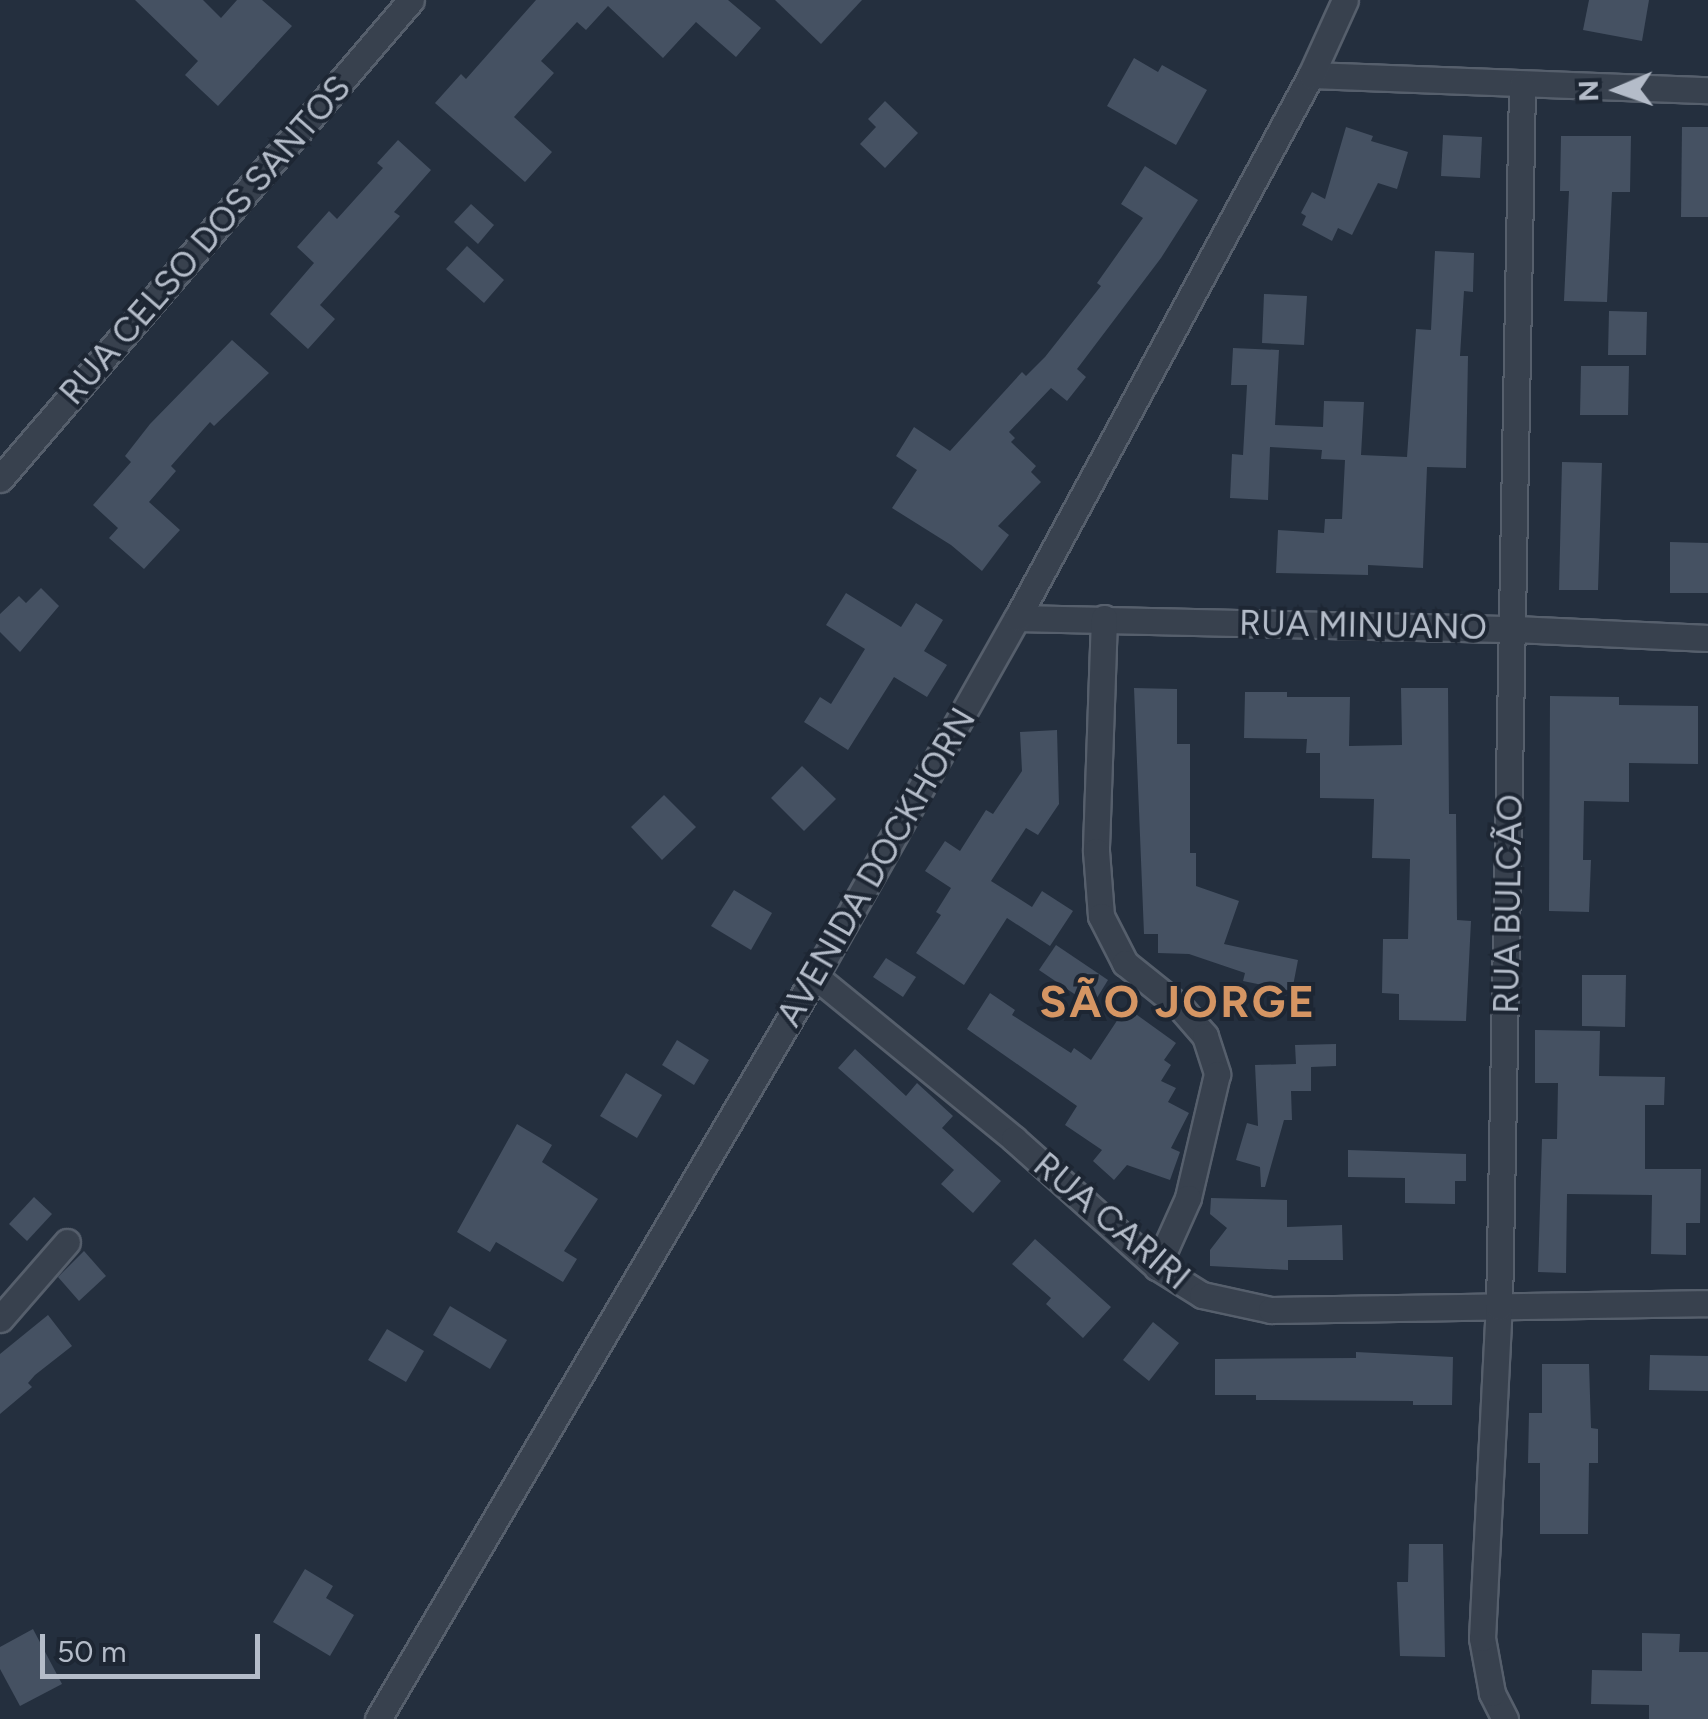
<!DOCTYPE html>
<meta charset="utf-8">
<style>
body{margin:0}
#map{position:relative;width:1708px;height:1719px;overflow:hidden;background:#242f3e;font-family:Figtree,sans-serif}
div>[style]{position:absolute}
.building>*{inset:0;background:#455162}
.roads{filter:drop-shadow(2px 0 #565f6c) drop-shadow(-2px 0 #565f6c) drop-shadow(0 2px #565f6c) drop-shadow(0 -2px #565f6c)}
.street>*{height:25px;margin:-12.5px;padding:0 12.5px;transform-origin:12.5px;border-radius:12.5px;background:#38414e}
span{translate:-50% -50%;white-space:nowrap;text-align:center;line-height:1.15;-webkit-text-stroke:8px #1d2633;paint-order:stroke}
.street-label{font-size:35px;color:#b4bcc9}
.district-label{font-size:45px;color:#d59563;font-weight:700;letter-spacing:2.5px}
.north{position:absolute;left:1568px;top:40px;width:100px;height:100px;-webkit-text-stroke:8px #1d2633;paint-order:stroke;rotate:268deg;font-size:28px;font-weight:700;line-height:40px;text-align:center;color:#b4bcc9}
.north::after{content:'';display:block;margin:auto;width:35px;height:45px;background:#b4bcc9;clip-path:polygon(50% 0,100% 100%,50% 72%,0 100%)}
.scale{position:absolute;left:40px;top:1634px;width:220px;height:45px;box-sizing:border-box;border:5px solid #b4bcc9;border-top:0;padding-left:12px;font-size:30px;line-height:35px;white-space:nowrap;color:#b4bcc9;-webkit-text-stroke:8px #1d2633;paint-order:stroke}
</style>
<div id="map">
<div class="building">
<i style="clip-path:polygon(135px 0,203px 0,221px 18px,237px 0,262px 0,292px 26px,218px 106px,185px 75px,198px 61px)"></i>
<i style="clip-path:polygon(536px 0,728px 0,761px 28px,736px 57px,696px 22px,663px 58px,608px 6px,586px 30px,577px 22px,541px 61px,554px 73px,514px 117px,552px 152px,525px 182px,435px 103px,461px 74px,466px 79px)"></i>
<i style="clip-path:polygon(775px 0,862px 0,821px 44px)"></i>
<i style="clip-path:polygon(1589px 0,1649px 0,1642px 41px,1583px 30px)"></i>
<i style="clip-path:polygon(1134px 58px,1158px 72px,1162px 65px,1207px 90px,1176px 145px,1107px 106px)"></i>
<i style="clip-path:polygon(885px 101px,918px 133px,885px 168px,860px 144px,876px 127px,868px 119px)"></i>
<i style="clip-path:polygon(1346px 127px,1373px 136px,1371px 141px,1408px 152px,1397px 189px,1378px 183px,1352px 235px,1338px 228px,1332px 241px,1302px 225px,1306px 216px,1301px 213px,1312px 192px,1325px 199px)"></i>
<i style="clip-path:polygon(1682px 127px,1708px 127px,1708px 217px,1681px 217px)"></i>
<i style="clip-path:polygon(1443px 135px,1482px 137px,1480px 178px,1441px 176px)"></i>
<i style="clip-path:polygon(1561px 136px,1631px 136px,1630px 192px,1612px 192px,1607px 302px,1564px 301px,1569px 191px,1560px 191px)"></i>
<i style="clip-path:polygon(398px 140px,431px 170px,394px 212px,400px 216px,320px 305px,335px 319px,308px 349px,270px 314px,314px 263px,297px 247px,329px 211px,337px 219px,383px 168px,377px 163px)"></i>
<i style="clip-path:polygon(1145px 166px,1198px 200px,1161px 258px,1077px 369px,1086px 377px,1067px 401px,1051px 388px,1009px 432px,1015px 438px,1011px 442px,1036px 466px,1031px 472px,1041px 482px,998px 526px,1009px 535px,982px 571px,951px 545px,892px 508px,917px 470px,896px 456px,914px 427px,950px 451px,1022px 372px,1026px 376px,1045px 357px,1101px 286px,1097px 283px,1143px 218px,1121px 204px)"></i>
<i style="clip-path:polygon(471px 204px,494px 225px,478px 244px,454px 222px)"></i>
<i style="clip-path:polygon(467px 246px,504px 280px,484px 303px,446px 269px)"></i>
<i style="clip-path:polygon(1435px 251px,1474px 253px,1473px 292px,1464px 291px,1460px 356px,1468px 356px,1466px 468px,1427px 467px,1423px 568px,1368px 565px,1368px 575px,1276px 573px,1278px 530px,1324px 533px,1325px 519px,1342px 519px,1345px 460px,1321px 459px,1322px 450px,1270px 447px,1268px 500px,1230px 498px,1232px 454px,1243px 455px,1247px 385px,1231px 385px,1233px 348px,1279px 350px,1275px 425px,1323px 427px,1324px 401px,1364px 402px,1361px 455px,1407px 457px,1416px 329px,1431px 330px)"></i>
<i style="clip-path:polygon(1264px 294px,1307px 296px,1304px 345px,1262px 343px)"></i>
<i style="clip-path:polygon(1609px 311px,1647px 312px,1646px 355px,1608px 355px)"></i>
<i style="clip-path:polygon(232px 340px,269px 373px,214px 426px,210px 422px,171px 466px,176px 471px,149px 502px,180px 530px,144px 569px,109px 538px,118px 528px,93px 505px,131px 462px,125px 456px,150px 424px)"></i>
<i style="clip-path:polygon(1581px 366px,1629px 366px,1628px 415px,1580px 415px)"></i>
<i style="clip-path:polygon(1562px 462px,1602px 463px,1598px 590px,1559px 590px)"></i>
<i style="clip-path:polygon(1670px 542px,1708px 543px,1708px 593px,1670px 593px)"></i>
<i style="clip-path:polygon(41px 588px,59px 606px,20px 652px,0 632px,0 614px,19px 596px,26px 603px)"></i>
<i style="clip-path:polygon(846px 593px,901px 627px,916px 603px,943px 620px,924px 651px,947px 665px,927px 697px,894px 677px,848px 750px,804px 722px,820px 697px,831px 704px,865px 649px,826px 625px)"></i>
<i style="clip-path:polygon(1134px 688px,1177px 689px,1177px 744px,1190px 744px,1190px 853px,1196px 853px,1196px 886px,1239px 901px,1224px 944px,1298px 960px,1292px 991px,1243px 981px,1245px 973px,1189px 954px,1158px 953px,1158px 934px,1144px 934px)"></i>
<i style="clip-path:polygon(1401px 688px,1448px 688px,1449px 814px,1456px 814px,1457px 920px,1471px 921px,1466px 1021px,1399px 1020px,1399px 994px,1382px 993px,1383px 939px,1408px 939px,1410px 859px,1372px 858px,1374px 799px,1320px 798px,1320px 753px,1306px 753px,1307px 739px,1244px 738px,1245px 692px,1287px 692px,1287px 697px,1350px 697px,1349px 746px,1402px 745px)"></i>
<i style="clip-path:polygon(1550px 696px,1619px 697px,1619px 705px,1698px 706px,1698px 764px,1629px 763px,1629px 802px,1584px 801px,1583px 860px,1591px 860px,1589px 912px,1549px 911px)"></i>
<i style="clip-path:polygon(1057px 730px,1059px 804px,1038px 835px,1026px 828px,991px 881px,1032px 907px,1042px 891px,1073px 911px,1050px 946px,1007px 918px,964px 985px,916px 953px,941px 915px,936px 912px,951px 888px,925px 871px,945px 841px,960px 851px,986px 810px,993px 814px,1022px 771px,1020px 732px)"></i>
<i style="clip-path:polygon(802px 766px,836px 799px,804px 831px,771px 798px)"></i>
<i style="clip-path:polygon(664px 795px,696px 827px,662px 860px,631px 827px)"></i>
<i style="clip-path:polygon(734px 890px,772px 913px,751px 950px,711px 926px)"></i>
<i style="clip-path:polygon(1056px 945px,1108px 980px,1092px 1006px,1039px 970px)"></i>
<i style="clip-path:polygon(886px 958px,916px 977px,903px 997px,873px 977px)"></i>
<i style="clip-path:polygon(1582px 975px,1626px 975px,1625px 1027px,1582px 1026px)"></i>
<i style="clip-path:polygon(990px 993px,1015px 1010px,1012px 1015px,1071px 1053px,1074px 1048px,1091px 1060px,1126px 1007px,1176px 1043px,1164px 1060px,1171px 1065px,1161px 1081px,1176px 1088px,1168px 1102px,1189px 1113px,1171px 1148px,1180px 1152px,1170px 1180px,1127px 1165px,1114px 1180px,1093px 1161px,1102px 1150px,1065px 1125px,1077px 1106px,967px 1029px)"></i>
<i style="clip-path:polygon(1535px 1030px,1600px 1031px,1599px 1076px,1665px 1077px,1664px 1105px,1645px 1105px,1645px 1169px,1701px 1169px,1700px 1223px,1686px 1223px,1686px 1255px,1651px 1254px,1652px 1195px,1567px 1194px,1566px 1273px,1538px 1272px,1542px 1139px,1557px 1139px,1558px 1083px,1535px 1083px)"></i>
<i style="clip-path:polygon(677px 1040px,709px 1060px,694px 1085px,662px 1065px)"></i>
<i style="clip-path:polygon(1336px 1044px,1336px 1066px,1311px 1067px,1311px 1091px,1291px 1091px,1292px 1120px,1284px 1120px,1265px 1187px,1261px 1187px,1260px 1167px,1236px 1160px,1247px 1123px,1258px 1126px,1255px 1065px,1296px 1064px,1295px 1045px)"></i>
<i style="clip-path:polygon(855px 1049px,906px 1096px,917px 1083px,953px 1116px,942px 1128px,1001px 1181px,973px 1213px,941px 1184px,954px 1170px,838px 1068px)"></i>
<i style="clip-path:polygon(626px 1073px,662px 1095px,637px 1138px,600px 1116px)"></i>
<i style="clip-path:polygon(517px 1124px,552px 1145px,542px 1162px,598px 1199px,564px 1251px,577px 1259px,563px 1282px,496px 1242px,490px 1252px,457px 1232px)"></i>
<i style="clip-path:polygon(1348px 1150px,1466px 1154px,1466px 1181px,1455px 1181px,1455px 1204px,1405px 1203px,1405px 1178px,1348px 1177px)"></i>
<i style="clip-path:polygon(34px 1197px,52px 1214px,27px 1241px,9px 1224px)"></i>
<i style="clip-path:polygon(1211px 1198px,1287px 1200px,1287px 1227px,1342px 1225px,1343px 1260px,1288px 1260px,1288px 1270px,1210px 1266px,1210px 1250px,1227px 1228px,1210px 1214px)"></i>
<i style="clip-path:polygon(1035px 1239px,1111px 1307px,1083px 1338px,1046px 1304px,1051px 1298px,1012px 1264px)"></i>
<i style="clip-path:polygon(84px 1251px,106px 1276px,79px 1301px,58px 1277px)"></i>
<i style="clip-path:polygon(450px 1306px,507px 1340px,490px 1369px,433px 1335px)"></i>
<i style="clip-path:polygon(48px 1315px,72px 1346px,35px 1375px,28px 1383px,32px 1387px,0 1414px,0 1354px)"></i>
<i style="clip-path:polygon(1153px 1322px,1179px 1343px,1149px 1381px,1123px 1360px)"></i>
<i style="clip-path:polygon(387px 1329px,424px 1351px,406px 1382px,368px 1360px)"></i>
<i style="clip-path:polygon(1356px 1352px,1453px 1357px,1452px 1405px,1413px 1405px,1413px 1401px,1256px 1400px,1256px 1395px,1215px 1395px,1215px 1359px,1356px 1358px)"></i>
<i style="clip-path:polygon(1650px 1355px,1708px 1356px,1708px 1391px,1649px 1390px)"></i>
<i style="clip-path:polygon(1542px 1364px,1589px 1364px,1591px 1428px,1598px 1429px,1598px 1463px,1589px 1463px,1588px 1534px,1540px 1534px,1540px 1463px,1528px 1463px,1529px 1413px,1542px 1413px)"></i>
<i style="clip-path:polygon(1409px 1544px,1443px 1544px,1445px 1657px,1400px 1656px,1397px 1582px,1408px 1582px)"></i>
<i style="clip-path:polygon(305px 1569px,333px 1586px,326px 1598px,354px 1615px,330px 1656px,273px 1622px)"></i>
<i style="clip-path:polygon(33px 1629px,62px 1684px,20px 1706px,0 1669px,0 1647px)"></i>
<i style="clip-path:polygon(1642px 1633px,1680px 1634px,1679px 1652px,1708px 1652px,1708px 1719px,1649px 1719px,1649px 1705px,1591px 1704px,1592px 1670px,1642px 1671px)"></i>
</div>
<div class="roads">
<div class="street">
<i style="left:1311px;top:75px;width:397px;rotate:2.2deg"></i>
<i style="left:0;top:479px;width:631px;rotate:-49.37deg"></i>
<i style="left:1017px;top:618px;width:498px;rotate:1.3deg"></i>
<i style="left:1515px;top:629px;width:193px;rotate:2.7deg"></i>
<i style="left:1104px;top:618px;width:233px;rotate:92deg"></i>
<i style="left:1096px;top:851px;width:65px;rotate:85.6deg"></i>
<i style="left:1101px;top:916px;width:53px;rotate:62.9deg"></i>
<i style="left:1125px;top:963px;width:70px;rotate:38.7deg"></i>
<i style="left:1180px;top:1007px;width:38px;rotate:49deg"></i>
<i style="left:1205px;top:1036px;width:40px;rotate:72deg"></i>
<i style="left:1217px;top:1074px;width:127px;rotate:103.2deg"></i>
<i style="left:1188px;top:1198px;width:76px;rotate:114.2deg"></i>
<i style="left:815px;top:976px;width:257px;rotate:39.3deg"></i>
<i style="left:1014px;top:1139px;width:192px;rotate:41.8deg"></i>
<i style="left:1157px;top:1267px;width:53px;rotate:31.9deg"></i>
<i style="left:1202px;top:1295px;width:71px;rotate:12.3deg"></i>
<i style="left:1271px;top:1310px;width:437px;rotate:-0.9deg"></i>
<i style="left:0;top:1319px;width:102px;rotate:-49deg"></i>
<i style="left:378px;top:1719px;width:862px;rotate:-59.54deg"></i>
<i style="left:815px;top:976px;width:411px;rotate:-60.6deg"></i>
<i style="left:1017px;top:618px;width:617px;rotate:-61.57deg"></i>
<i style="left:1311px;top:75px;width:82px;rotate:-65.6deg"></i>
<i style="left:1505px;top:1719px;width:29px;rotate:-117deg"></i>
<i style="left:1492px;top:1693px;width:56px;rotate:-100.3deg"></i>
<i style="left:1482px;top:1638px;width:331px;rotate:-87.1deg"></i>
<i style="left:1499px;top:1307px;width:1223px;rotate:-88.92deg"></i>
</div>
</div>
<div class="street-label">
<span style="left:205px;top:240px;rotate:-49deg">RUA CELSO DOS SANTOS</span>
<span style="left:1363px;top:625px;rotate:1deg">RUA MINUANO</span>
<span style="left:876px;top:867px;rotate:-60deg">AVENIDA DOCKHORN</span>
<span style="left:1508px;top:904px;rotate:-89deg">RUA BULCÃO</span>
<span style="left:1112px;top:1221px;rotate:40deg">RUA CARIRI</span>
</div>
<div class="district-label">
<span style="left:1178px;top:1002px">SÃO JORGE</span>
</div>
<div class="north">N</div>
<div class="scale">50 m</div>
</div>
